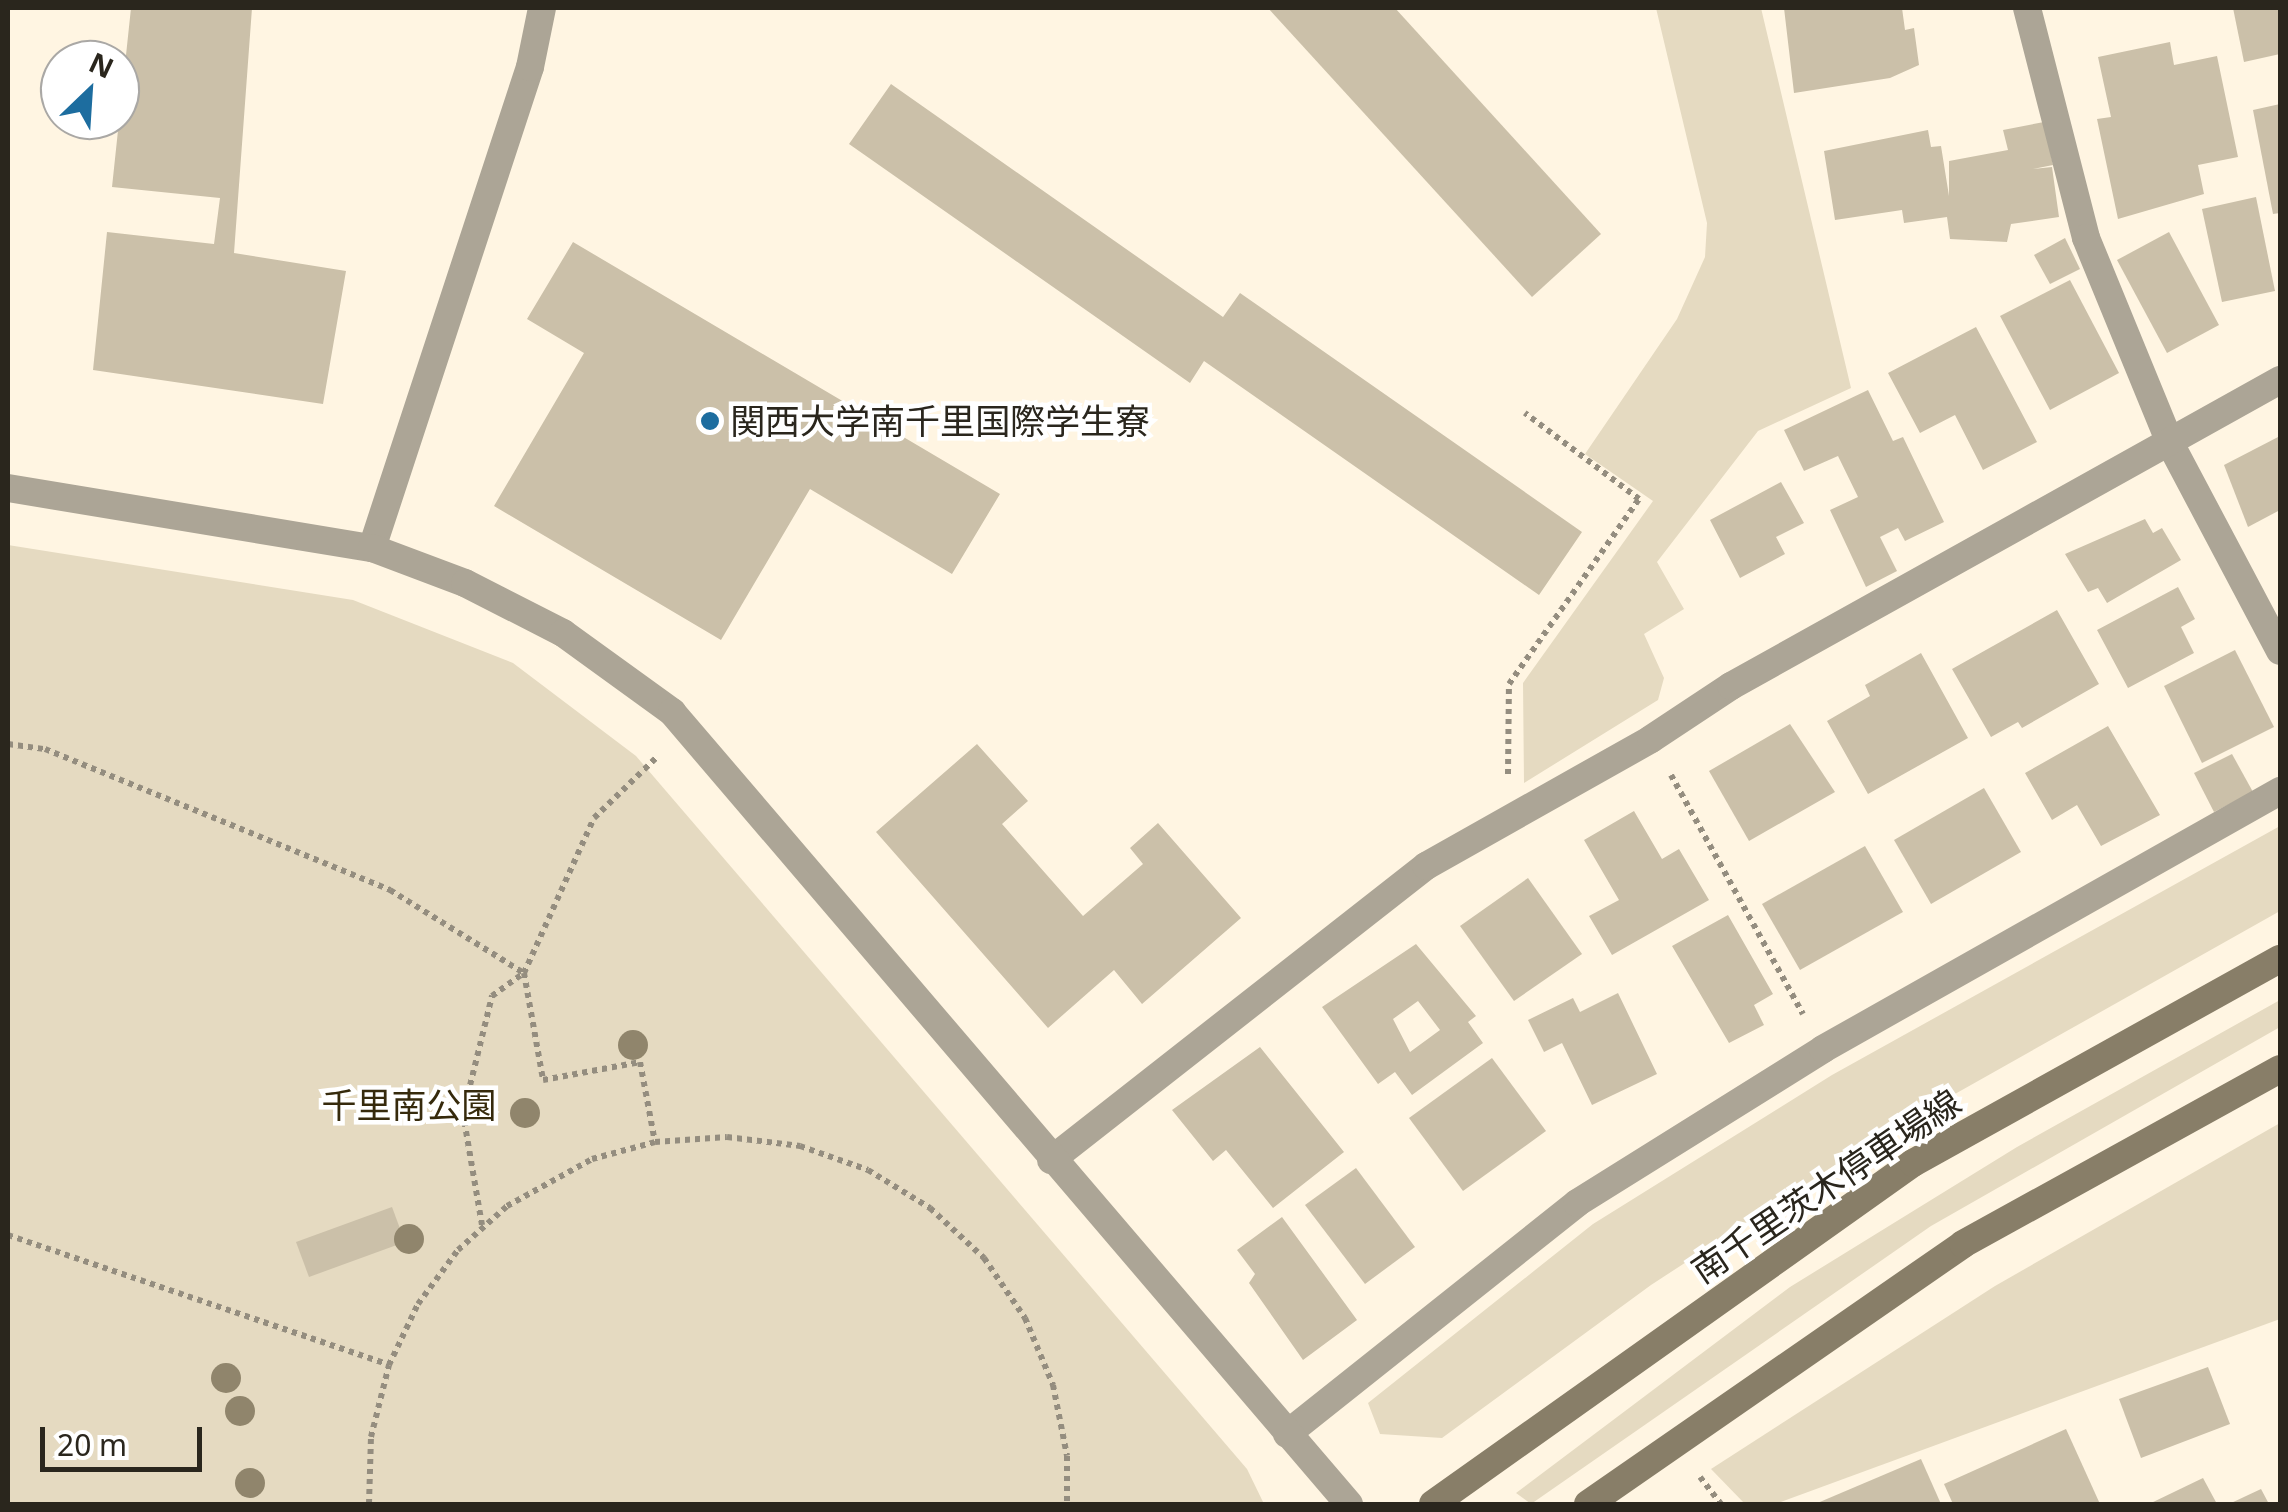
<!DOCTYPE html>
<meta charset="utf-8">
<style>
body{margin:0}
#map{position:relative;width:2288px;height:1512px;overflow:hidden;background:#fff5e2;font-family:"Noto Sans","Noto Sans JP",sans-serif}
div>[style]{position:absolute}
.green>*{inset:0;background:#e5dac1}
.building>*{inset:0;background:#cbc0a9}
.path>*{height:6px;margin-top:-3px;transform-origin:0;background:repeating-linear-gradient(90deg,#948d7f 0 5px,transparent 0 10px)}
.minor>*{height:28px;margin:-14px;padding:0 14px;transform-origin:14px;border-radius:14px;background:#aca596}
.tertiary>*{height:28px;margin:-14px;padding:0 14px;transform-origin:14px;border-radius:14px;background:#aca596}
.secondary>*{height:28px;margin:-14px;padding:0 14px;transform-origin:14px;border-radius:14px;background:#887e68}
.trees>*{width:30px;height:30px;margin:-15px;border-radius:50%;background:#90856c}
.dots>*{width:28px;height:28px;translate:-50% -50%;box-sizing:border-box;border:5px solid #fff;border-radius:50%}
span{translate:-50% -50%;white-space:nowrap;text-align:center;line-height:1.15;-webkit-text-stroke:9px #fff;paint-order:stroke}
.poi-label{font-size:35px;color:#2a261d}
.left{translate:0 -50%;text-align:left}
.park-label{font-size:35px;color:#362a0c}
.street-label{font-size:35px;color:#2a261d}
.frame{position:absolute;inset:0;border:10px solid #2a261d;pointer-events:none}
.north{position:absolute;left:40px;top:40px;width:100px;height:100px;box-sizing:border-box;background:#fff;border:2px solid #aaa8a5;border-radius:50%;rotate:25deg;font-size:28px;font-weight:700;line-height:40px;text-align:center;color:#2a261d}
.north::after{content:'';display:block;margin:auto;width:35px;height:45px;background:#1d6d9f;clip-path:polygon(50% 0,100% 100%,50% 72%,0 100%)}
.scale{position:absolute;left:40px;top:1427px;width:162px;height:45px;box-sizing:border-box;border:5px solid #2a261d;border-top:0;padding-left:12px;font-size:30px;line-height:35px;white-space:nowrap;color:#2a261d;-webkit-text-stroke:8px #fff;paint-order:stroke}
</style>
<div id="map">
<div class="green">
<i style="clip-path:polygon(1656px 8px,1761px 8px,1851px 388px,1758px 431px,1657px 562px,1684px 609px,1644px 634px,1664px 678px,1658px 700px,1524px 783px,1523px 683px,1653px 501px,1585px 454px,1677px 319px,1705px 257px,1707px 223px)"></i>
<i style="clip-path:polygon(8px 545px,353px 600px,513px 663px,636px 756px,1247px 1469px,1264px 1504px,8px 1504px)"></i>
<i style="clip-path:polygon(2280px 826px,2280px 911px,1875px 1139px,1651px 1285px,1442px 1438px,1380px 1434px,1368px 1403px,1593px 1224px,1832px 1075px)"></i>
<i style="clip-path:polygon(2280px 1000px,2280px 1027px,1931px 1226px,1531px 1504px,1516px 1493px,1790px 1287px,2017px 1147px)"></i>
<i style="clip-path:polygon(2280px 1123px,2280px 1319px,1775px 1504px,1745px 1504px,1711px 1469px,1995px 1286px)"></i>
</div>
<div class="building">
<i style="clip-path:polygon(131px 8px,252px 8px,234px 253px,346px 271px,323px 404px,93px 370px,107px 232px,214px 244px,220px 198px,112px 187px)"></i>
<i style="clip-path:polygon(1268px 8px,1395px 8px,1601px 234px,1532px 297px)"></i>
<i style="clip-path:polygon(1784px 8px,1902px 8px,1905px 30px,1914px 28px,1919px 65px,1890px 78px,1794px 93px)"></i>
<i style="clip-path:polygon(2233px 8px,2280px 8px,2280px 54px,2244px 62px)"></i>
<i style="clip-path:polygon(2170px 42px,2174px 65px,2217px 56px,2238px 157px,2198px 165px,2204px 194px,2118px 219px,2097px 119px,2111px 117px,2098px 57px)"></i>
<i style="clip-path:polygon(891px 84px,1223px 317px,1240px 293px,1582px 532px,1539px 595px,1204px 361px,1190px 383px,849px 144px)"></i>
<i style="clip-path:polygon(2280px 104px,2280px 213px,2273px 214px,2253px 110px)"></i>
<i style="clip-path:polygon(2044px 122px,2053px 165px,2033px 169px,2052px 167px,2059px 217px,2011px 224px,2007px 242px,1950px 239px,1947px 217px,1904px 223px,1902px 210px,1835px 220px,1824px 151px,1928px 130px,1931px 147px,1941px 146px,1949px 196px,1949px 161px,2008px 150px,2003px 130px)"></i>
<i style="clip-path:polygon(2256px 197px,2275px 291px,2222px 302px,2202px 209px)"></i>
<i style="clip-path:polygon(2169px 232px,2219px 325px,2167px 353px,2117px 260px)"></i>
<i style="clip-path:polygon(2065px 238px,2080px 269px,2050px 284px,2034px 255px)"></i>
<i style="clip-path:polygon(573px 242px,1000px 494px,952px 574px,810px 489px,721px 640px,494px 506px,584px 353px,527px 319px)"></i>
<i style="clip-path:polygon(2070px 280px,2119px 373px,2050px 410px,2000px 316px)"></i>
<i style="clip-path:polygon(1976px 327px,2037px 442px,1983px 470px,1955px 415px,1920px 433px,1888px 373px)"></i>
<i style="clip-path:polygon(1868px 390px,1893px 441px,1903px 437px,1944px 522px,1905px 541px,1898px 528px,1880px 537px,1897px 571px,1866px 587px,1830px 510px,1858px 497px,1838px 456px,1804px 471px,1784px 430px)"></i>
<i style="clip-path:polygon(2280px 436px,2280px 510px,2248px 527px,2224px 465px)"></i>
<i style="clip-path:polygon(1781px 482px,1804px 523px,1776px 537px,1785px 554px,1740px 578px,1710px 520px)"></i>
<i style="clip-path:polygon(2145px 519px,2153px 533px,2162px 528px,2181px 560px,2107px 603px,2098px 588px,2088px 592px,2065px 554px)"></i>
<i style="clip-path:polygon(2178px 587px,2195px 619px,2181px 627px,2194px 653px,2128px 688px,2097px 630px)"></i>
<i style="clip-path:polygon(2057px 610px,2099px 684px,2022px 728px,2018px 722px,1991px 737px,1952px 669px)"></i>
<i style="clip-path:polygon(2235px 650px,2274px 727px,2202px 763px,2164px 686px)"></i>
<i style="clip-path:polygon(1921px 653px,1968px 738px,1868px 794px,1827px 721px,1870px 696px,1865px 685px)"></i>
<i style="clip-path:polygon(1790px 724px,1835px 792px,1749px 841px,1709px 771px)"></i>
<i style="clip-path:polygon(2108px 726px,2160px 815px,2101px 846px,2077px 805px,2052px 820px,2025px 773px)"></i>
<i style="clip-path:polygon(977px 744px,1028px 801px,1002px 824px,1083px 916px,1143px 864px,1130px 848px,1158px 823px,1241px 918px,1142px 1004px,1114px 970px,1048px 1028px,876px 832px)"></i>
<i style="clip-path:polygon(2232px 754px,2253px 792px,2214px 812px,2194px 773px)"></i>
<i style="clip-path:polygon(1984px 788px,2021px 852px,1931px 904px,1894px 840px)"></i>
<i style="clip-path:polygon(1634px 811px,1662px 859px,1679px 849px,1709px 900px,1612px 955px,1589px 916px,1619px 900px,1584px 840px)"></i>
<i style="clip-path:polygon(1865px 846px,1903px 912px,1800px 970px,1762px 904px)"></i>
<i style="clip-path:polygon(1528px 878px,1582px 954px,1514px 1001px,1460px 926px)"></i>
<i style="clip-path:polygon(1728px 915px,1773px 994px,1754px 1005px,1764px 1025px,1729px 1043px,1672px 946px)"></i>
<i style="clip-path:polygon(evenodd,1416px 944px,1476px 1016px,1468px 1022px,1483px 1043px,1412px 1095px,1395px 1072px,1378px 1084px,1322px 1007px,1416px 944px,1418px 1001px,1440px 1030px,1410px 1052px,1393px 1019px,1418px 1001px)"></i>
<i style="clip-path:polygon(1618px 993px,1657px 1074px,1592px 1105px,1562px 1043px,1544px 1052px,1528px 1020px,1573px 998px,1580px 1012px)"></i>
<i style="clip-path:polygon(1260px 1047px,1344px 1152px,1273px 1208px,1226px 1150px,1213px 1161px,1172px 1110px)"></i>
<i style="clip-path:polygon(1492px 1058px,1546px 1131px,1463px 1191px,1409px 1118px)"></i>
<i style="clip-path:polygon(1356px 1168px,1415px 1247px,1365px 1284px,1305px 1205px)"></i>
<i style="clip-path:polygon(392px 1207px,405px 1242px,309px 1277px,296px 1242px)"></i>
<i style="clip-path:polygon(1282px 1217px,1357px 1320px,1303px 1360px,1249px 1283px,1255px 1274px,1237px 1250px)"></i>
<i style="clip-path:polygon(2208px 1367px,2230px 1424px,2141px 1458px,2119px 1399px)"></i>
<i style="clip-path:polygon(2066px 1429px,2100px 1504px,1953px 1504px,1944px 1484px)"></i>
<i style="clip-path:polygon(1921px 1459px,1941px 1504px,1815px 1504px)"></i>
<i style="clip-path:polygon(2203px 1478px,2217px 1504px,2149px 1504px)"></i>
<i style="clip-path:polygon(2261px 1489px,2269px 1504px,2229px 1504px)"></i>
</div>
<div class="path">
<i style="left:8px;top:744px;width:37px;rotate:8deg"></i>
<i style="left:45px;top:749px;width:373px;rotate:22.2deg"></i>
<i style="left:390px;top:890px;width:158px;rotate:31.8deg"></i>
<i style="left:524px;top:973px;width:109px;rotate:79.9deg"></i>
<i style="left:543px;top:1080px;width:99px;rotate:-10.5deg"></i>
<i style="left:640px;top:1062px;width:81px;rotate:79.4deg"></i>
<i style="left:1508px;top:774px;width:90px;rotate:-89.4deg"></i>
<i style="left:1509px;top:684px;width:226px;rotate:-54.9deg"></i>
<i style="left:1639px;top:499px;width:143px;rotate:-143deg"></i>
<i style="left:1671px;top:775px;width:273px;rotate:61.1deg"></i>
<i style="left:482px;top:1225px;width:113px;rotate:-99.7deg"></i>
<i style="left:463px;top:1114px;width:122px;rotate:-76.2deg"></i>
<i style="left:492px;top:996px;width:39px;rotate:-36deg"></i>
<i style="left:524px;top:973px;width:170px;rotate:-65.7deg"></i>
<i style="left:594px;top:818px;width:88px;rotate:-44.1deg"></i>
<i style="left:8px;top:1235px;width:403px;rotate:18.8deg"></i>
<i style="left:1700px;top:1477px;width:34px;rotate:52deg"></i>
<i style="left:369px;top:1504px;width:67px;rotate:-88.3deg"></i>
<i style="left:371px;top:1437px;width:74px;rotate:-76deg"></i>
<i style="left:389px;top:1365px;width:68px;rotate:-64.6deg"></i>
<i style="left:418px;top:1304px;width:67px;rotate:-53.5deg"></i>
<i style="left:458px;top:1250px;width:66px;rotate:-41.9deg"></i>
<i style="left:507px;top:1206px;width:97px;rotate:-28.9deg"></i>
<i style="left:592px;top:1159px;width:65px;rotate:-15.1deg"></i>
<i style="left:655px;top:1142px;width:72px;rotate:-4deg"></i>
<i style="left:727px;top:1137px;width:74px;rotate:7deg"></i>
<i style="left:800px;top:1146px;width:72px;rotate:19.4deg"></i>
<i style="left:868px;top:1170px;width:73px;rotate:31.5deg"></i>
<i style="left:930px;top:1208px;width:74px;rotate:42.8deg"></i>
<i style="left:984px;top:1258px;width:73px;rotate:55.7deg"></i>
<i style="left:1025px;top:1318px;width:73px;rotate:67.3deg"></i>
<i style="left:1053px;top:1385px;width:72px;rotate:78.8deg"></i>
<i style="left:1067px;top:1456px;width:48px;rotate:90deg"></i>
</div>
<div class="minor">
<i style="left:2027px;top:8px;width:237px;rotate:75.6deg"></i>
<i style="left:2086px;top:238px;width:224px;rotate:67.7deg"></i>
<i style="left:2171px;top:445px;width:233px;rotate:62.1deg"></i>
<i style="left:372px;top:548px;width:506px;rotate:-71.82deg"></i>
<i style="left:530px;top:67px;width:60px;rotate:-78.5deg"></i>
<i style="left:1051px;top:1160px;width:477px;rotate:-38.1deg"></i>
<i style="left:1426px;top:866px;width:258px;rotate:-29.4deg"></i>
<i style="left:1651px;top:739px;width:96px;rotate:-33.5deg"></i>
<i style="left:1731px;top:686px;width:629px;rotate:-29.13deg"></i>
<i style="left:1287px;top:1434px;width:371px;rotate:-38.5deg"></i>
<i style="left:1577px;top:1203px;width:290px;rotate:-32deg"></i>
<i style="left:1823px;top:1049px;width:525px;rotate:-29.45deg"></i>
</div>
<div class="tertiary">
<i style="left:8px;top:488px;width:369px;rotate:9.4deg"></i>
<i style="left:372px;top:548px;width:99px;rotate:20.6deg"></i>
<i style="left:465px;top:583px;width:110px;rotate:27deg"></i>
<i style="left:563px;top:633px;width:135px;rotate:35.9deg"></i>
<i style="left:672px;top:712px;width:1042px;rotate:49.48deg"></i>
</div>
<div class="secondary">
<i style="left:1433px;top:1504px;width:589px;rotate:-35.39deg"></i>
<i style="left:1913px;top:1163px;width:420px;rotate:-29.1deg"></i>
<i style="left:1588px;top:1504px;width:456px;rotate:-34.7deg"></i>
<i style="left:1963px;top:1244px;width:362px;rotate:-28.9deg"></i>
</div>
<div class="trees">
<i style="left:633px;top:1045px"></i>
<i style="left:525px;top:1113px"></i>
<i style="left:409px;top:1239px"></i>
<i style="left:226px;top:1378px"></i>
<i style="left:240px;top:1411px"></i>
<i style="left:250px;top:1483px"></i>
</div>
<div class="dots">
<i style="left:710px;top:421px;background:#1d6d9f"></i>
</div>
<div class="poi-label">
<span class="left" style="left:730px;top:421px">関西大学南千里国際学生寮</span>
</div>
<div class="park-label">
<span style="left:409px;top:1105px">千里南公園</span>
</div>
<div class="street-label">
<span style="left:1826px;top:1186px;rotate:-34deg">南千里茨木停車場線</span>
</div>
<div class="frame"></div>
<div class="north">N</div>
<div class="scale">20 m</div>
</div>
